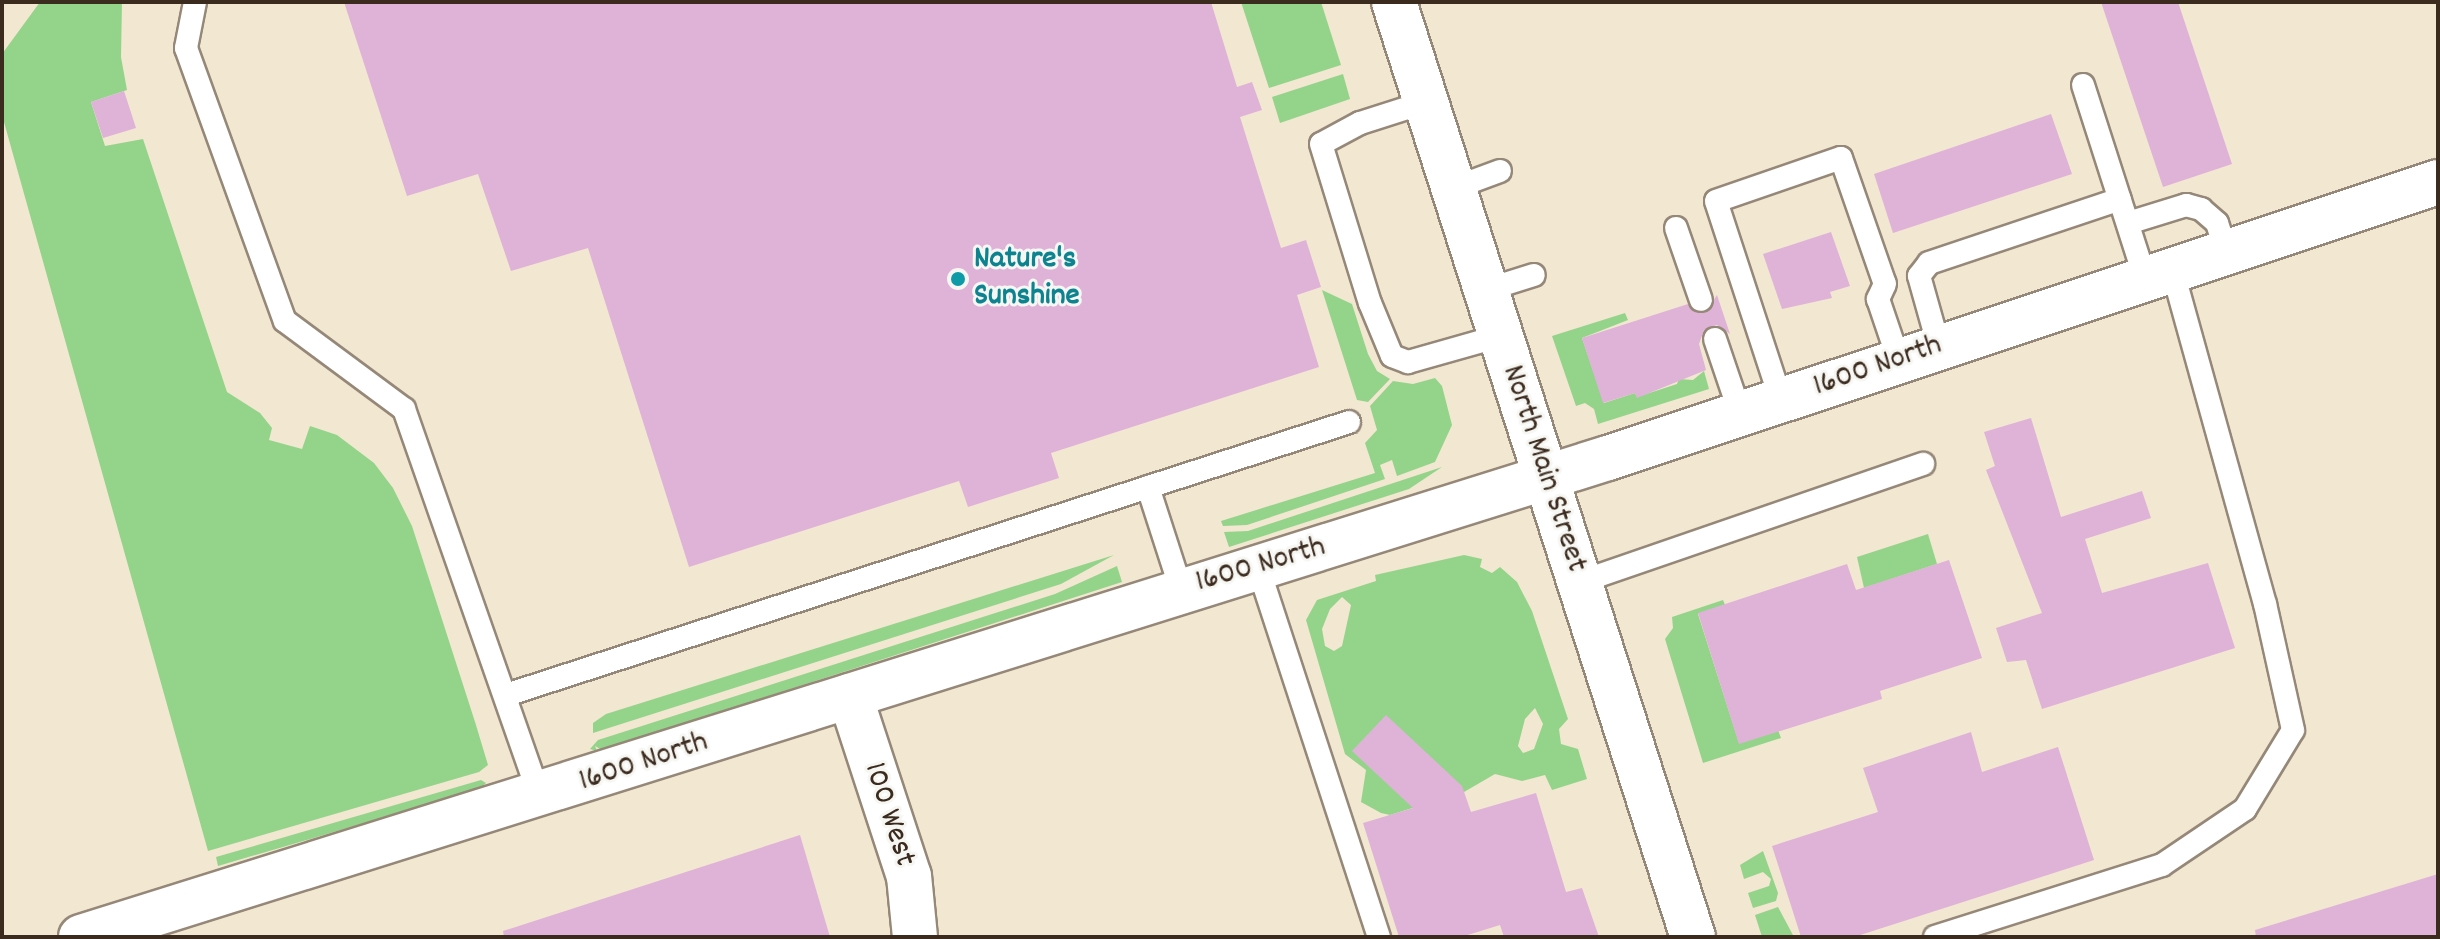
<!DOCTYPE html>
<style>
body{margin:0}
#map{position:relative;width:2440px;height:939px;overflow:hidden;background:#f2e7d1;font-family:Dekko,sans-serif}
div>[style]{position:absolute}
.green>*{inset:0;background:#94d48a}
.building>*{inset:0;background:#dfb2d7}
.roads{filter:drop-shadow(2px 0 #968878) drop-shadow(-2px 0 #968878) drop-shadow(0 2px #968878) drop-shadow(0 -2px #968878)}
.service>*{height:22px;margin:-11px;padding:0 11px;transform-origin:11px;border-radius:11px;background:#fff}
.minor>*{height:44px;margin:-22px;padding:0 22px;transform-origin:22px;border-radius:22px;background:#fff}
.tertiary>*{height:44px;margin:-22px;padding:0 22px;transform-origin:22px;border-radius:22px;background:#fff}
.secondary>*{height:44px;margin:-22px;padding:0 22px;transform-origin:22px;border-radius:22px;background:#fff}
.dots>*{width:22px;height:22px;translate:-50% -50%;box-sizing:border-box;border:4px solid #f6f6f2;border-radius:50%}
span{translate:-50% -50%;white-space:nowrap;text-align:center;line-height:1.15;-webkit-text-stroke:6px #f6f6f2;paint-order:stroke}
.culture-label{font-size:32px;color:#0d838f;font-weight:700}
.left{translate:0 -50%;text-align:left}
.street-label{font-size:32px;color:#3b2a1e}
.frame{position:absolute;inset:0;border:4px solid #3b2a1e;pointer-events:none}
</style>
<div id="map">
<div class="green">
<i style="clip-path:polygon(40px 2px,122px 2px,121px 57px,127px 90px,91px 102px,105px 146px,143px 139px,227px 392px,260px 413px,272px 428px,269px 440px,302px 449px,310px 426px,337px 435px,374px 463px,393px 488px,412px 526px,476px 725px,488px 765px,479px 772px,208px 851px,2px 115px,2px 54px)"></i>
<i style="clip-path:polygon(1241px 2px,1321px 2px,1341px 65px,1269px 88px)"></i>
<i style="clip-path:polygon(1343px 74px,1350px 99px,1280px 123px,1272px 97px)"></i>
<i style="clip-path:polygon(1322px 290px,1352px 304px,1368px 354px,1377px 371px,1390px 379px,1368px 402px,1357px 400px)"></i>
<i style="clip-path:polygon(1625px 313px,1628px 320px,1582px 338px,1604px 403px,1635px 393px,1637px 397px,1677px 384px,1679px 379px,1693px 380px,1704px 371px,1709px 389px,1598px 424px,1594px 409px,1585px 403px,1576px 406px,1552px 336px)"></i>
<i style="clip-path:polygon(1435px 378px,1442px 386px,1452px 425px,1435px 462px,1397px 476px,1392px 460px,1380px 465px,1385px 479px,1247px 525px,1223px 526px,1221px 521px,1375px 473px,1365px 443px,1377px 430px,1370px 406px,1393px 381px,1413px 384px)"></i>
<i style="clip-path:polygon(1442px 467px,1409px 489px,1229px 547px,1224px 532px,1248px 531px)"></i>
<i style="clip-path:polygon(1928px 534px,1937px 564px,1864px 588px,1857px 557px)"></i>
<i style="clip-path:polygon(1114px 555px,1061px 584px,593px 733px,593px 723px,606px 714px)"></i>
<i style="clip-path:polygon(evenodd,1464px 555px,1482px 559px,1480px 567px,1492px 573px,1500px 567px,1517px 582px,1532px 611px,1568px 719px,1559px 729px,1561px 744px,1578px 749px,1587px 779px,1552px 790px,1545px 775px,1522px 781px,1495px 774px,1464px 792px,1390px 815px,1381px 813px,1361px 802px,1366px 770px,1345px 754px,1306px 620px,1317px 600px,1376px 581px,1375px 575px,1464px 555px,1342px 597px,1351px 605px,1342px 646px,1334px 651px,1325px 646px,1322px 629px,1330px 609px,1342px 597px,1464px 555px,1535px 708px,1543px 724px,1534px 749px,1523px 753px,1518px 746px,1525px 719px,1535px 708px)"></i>
<i style="clip-path:polygon(1117px 566px,1122px 582px,602px 750px,595px 746px,597px 751px,590px 749px,598px 740px,1055px 594px)"></i>
<i style="clip-path:polygon(1723px 600px,1725px 605px,1698px 614px,1739px 743px,1778px 730px,1781px 738px,1703px 763px,1665px 639px,1673px 628px,1672px 617px)"></i>
<i style="clip-path:polygon(481px 780px,486px 783px,480px 789px,218px 866px,216px 857px)"></i>
<i style="clip-path:polygon(1763px 851px,1778px 893px,1776px 901px,1753px 908px,1748px 893px,1769px 886px,1771px 879px,1763px 872px,1744px 879px,1740px 865px)"></i>
<i style="clip-path:polygon(1778px 907px,1794px 937px,1762px 937px,1755px 915px)"></i>
</div>
<div class="building">
<i style="clip-path:polygon(344px 2px,1211px 2px,1237px 87px,1252px 82px,1262px 110px,1240px 117px,1281px 248px,1306px 240px,1321px 287px,1297px 295px,1319px 367px,1051px 453px,1059px 478px,968px 507px,959px 481px,689px 567px,588px 248px,511px 271px,478px 174px,407px 196px)"></i>
<i style="clip-path:polygon(2101px 2px,2178px 2px,2232px 164px,2163px 187px)"></i>
<i style="clip-path:polygon(124px 91px,136px 128px,103px 138px,91px 102px)"></i>
<i style="clip-path:polygon(2051px 114px,2072px 174px,1893px 233px,1874px 174px)"></i>
<i style="clip-path:polygon(1831px 232px,1850px 286px,1830px 292px,1832px 298px,1782px 309px,1763px 254px)"></i>
<i style="clip-path:polygon(1717px 295px,1730px 334px,1717px 325px,1704px 330px,1699px 344px,1706px 370px,1637px 398px,1635px 393px,1603px 403px,1582px 338px,1688px 304px,1705px 313px)"></i>
<i style="clip-path:polygon(2031px 418px,2061px 517px,2142px 491px,2151px 518px,2085px 539px,2102px 593px,2208px 563px,2235px 648px,2042px 709px,2026px 660px,2007px 662px,1996px 628px,2042px 613px,1986px 470px,1995px 466px,1984px 432px)"></i>
<i style="clip-path:polygon(1949px 560px,1982px 658px,1880px 691px,1882px 699px,1739px 744px,1698px 613px,1847px 564px,1856px 590px)"></i>
<i style="clip-path:polygon(1386px 715px,1462px 786px,1471px 812px,1536px 793px,1566px 892px,1582px 888px,1599px 937px,1504px 937px,1500px 925px,1461px 937px,1399px 937px,1363px 823px,1413px 808px,1352px 751px)"></i>
<i style="clip-path:polygon(1971px 732px,1982px 772px,2058px 747px,2094px 860px,1854px 937px,1801px 937px,1772px 846px,1878px 812px,1863px 768px)"></i>
<i style="clip-path:polygon(800px 835px,830px 937px,504px 937px,503px 931px)"></i>
<i style="clip-path:polygon(2438px 874px,2438px 937px,2256px 937px,2255px 930px)"></i>
</div>
<div class="roads">
<div class="service">
<i style="left:195px;top:2px;width:47px;rotate:101.1deg"></i>
<i style="left:186px;top:48px;width:290px;rotate:70.1deg"></i>
<i style="left:285px;top:321px;width:148px;rotate:36.5deg"></i>
<i style="left:404px;top:409px;width:411px;rotate:70.7deg"></i>
<i style="left:2083px;top:85px;width:206px;rotate:72.2deg"></i>
<i style="left:1426px;top:102px;width:69px;rotate:162.3deg"></i>
<i style="left:1360px;top:123px;width:44px;rotate:151.7deg"></i>
<i style="left:1321px;top:144px;width:166px;rotate:72.9deg"></i>
<i style="left:1370px;top:303px;width:57px;rotate:67.5deg"></i>
<i style="left:1392px;top:356px;width:17px;rotate:21deg"></i>
<i style="left:1408px;top:362px;width:96px;rotate:-15.8deg"></i>
<i style="left:1454px;top:188px;width:49px;rotate:-20.3deg"></i>
<i style="left:2128px;top:223px;width:61px;rotate:-17.2deg"></i>
<i style="left:2186px;top:205px;width:16px;rotate:15deg"></i>
<i style="left:2201px;top:209px;width:21px;rotate:41deg"></i>
<i style="left:2217px;top:223px;width:33px;rotate:72deg"></i>
<i style="left:1676px;top:228px;width:76px;rotate:70.9deg"></i>
<i style="left:1486px;top:290px;width:50px;rotate:-17.4deg"></i>
<i style="left:1715px;top:339px;width:78px;rotate:71.3deg"></i>
<i style="left:1939px;top:347px;width:74px;rotate:-105.7deg"></i>
<i style="left:1919px;top:276px;width:16px;rotate:-52deg"></i>
<i style="left:1929px;top:263px;width:201px;rotate:-18.5deg"></i>
<i style="left:1781px;top:400px;width:209px;rotate:-108.1deg"></i>
<i style="left:1716px;top:201px;width:132px;rotate:-19deg"></i>
<i style="left:1841px;top:158px;width:133px;rotate:70.8deg"></i>
<i style="left:1885px;top:284px;width:17px;rotate:115deg"></i>
<i style="left:1878px;top:299px;width:65px;rotate:71.3deg"></i>
<i style="left:1148px;top:487px;width:107px;rotate:72.1deg"></i>
<i style="left:1258px;top:567px;width:389px;rotate:71.9deg"></i>
<i style="left:1580px;top:582px;width:363px;rotate:-19deg"></i>
<i style="left:506px;top:695px;width:886px;rotate:-17.94deg"></i>
<i style="left:1935px;top:937px;width:238px;rotate:-17.6deg"></i>
<i style="left:2162px;top:865px;width:100px;rotate:-34deg"></i>
<i style="left:2245px;top:809px;width:92px;rotate:-58.7deg"></i>
<i style="left:2293px;top:730px;width:129px;rotate:-102.5deg"></i>
<i style="left:2265px;top:604px;width:345px;rotate:-105.5deg"></i>
</div>
<div class="minor">
<i style="left:850px;top:696px;width:189px;rotate:71.9deg"></i>
<i style="left:909px;top:876px;width:61px;rotate:84.4deg"></i>
</div>
<div class="tertiary">
<i style="left:81px;top:937px;width:1600px;rotate:-17.42deg"></i>
<i style="left:1608px;top:458px;width:875px;rotate:-18.39deg"></i>
</div>
<div class="secondary">
<i style="left:1394px;top:2px;width:982px;rotate:72.27deg"></i>
</div>
</div>
<div class="dots">
<i style="left:958px;top:279px;background:#0f9aa8"></i>
</div>
<div class="culture-label">
<span class="left" style="left:974px;top:279px">Nature's<br>Sunshine</span>
</div>
<div class="street-label">
<span style="left:1878px;top:367px;rotate:-19deg">1600 North</span>
<span style="left:1543px;top:469px;rotate:72deg">North Main Street</span>
<span style="left:1261px;top:566px;rotate:-16deg">1600 North</span>
<span style="left:644px;top:763px;rotate:-18deg">1600 North</span>
<span style="left:888px;top:815px;rotate:72deg">100 West</span>
</div>
<div class="frame"></div>
</div>
